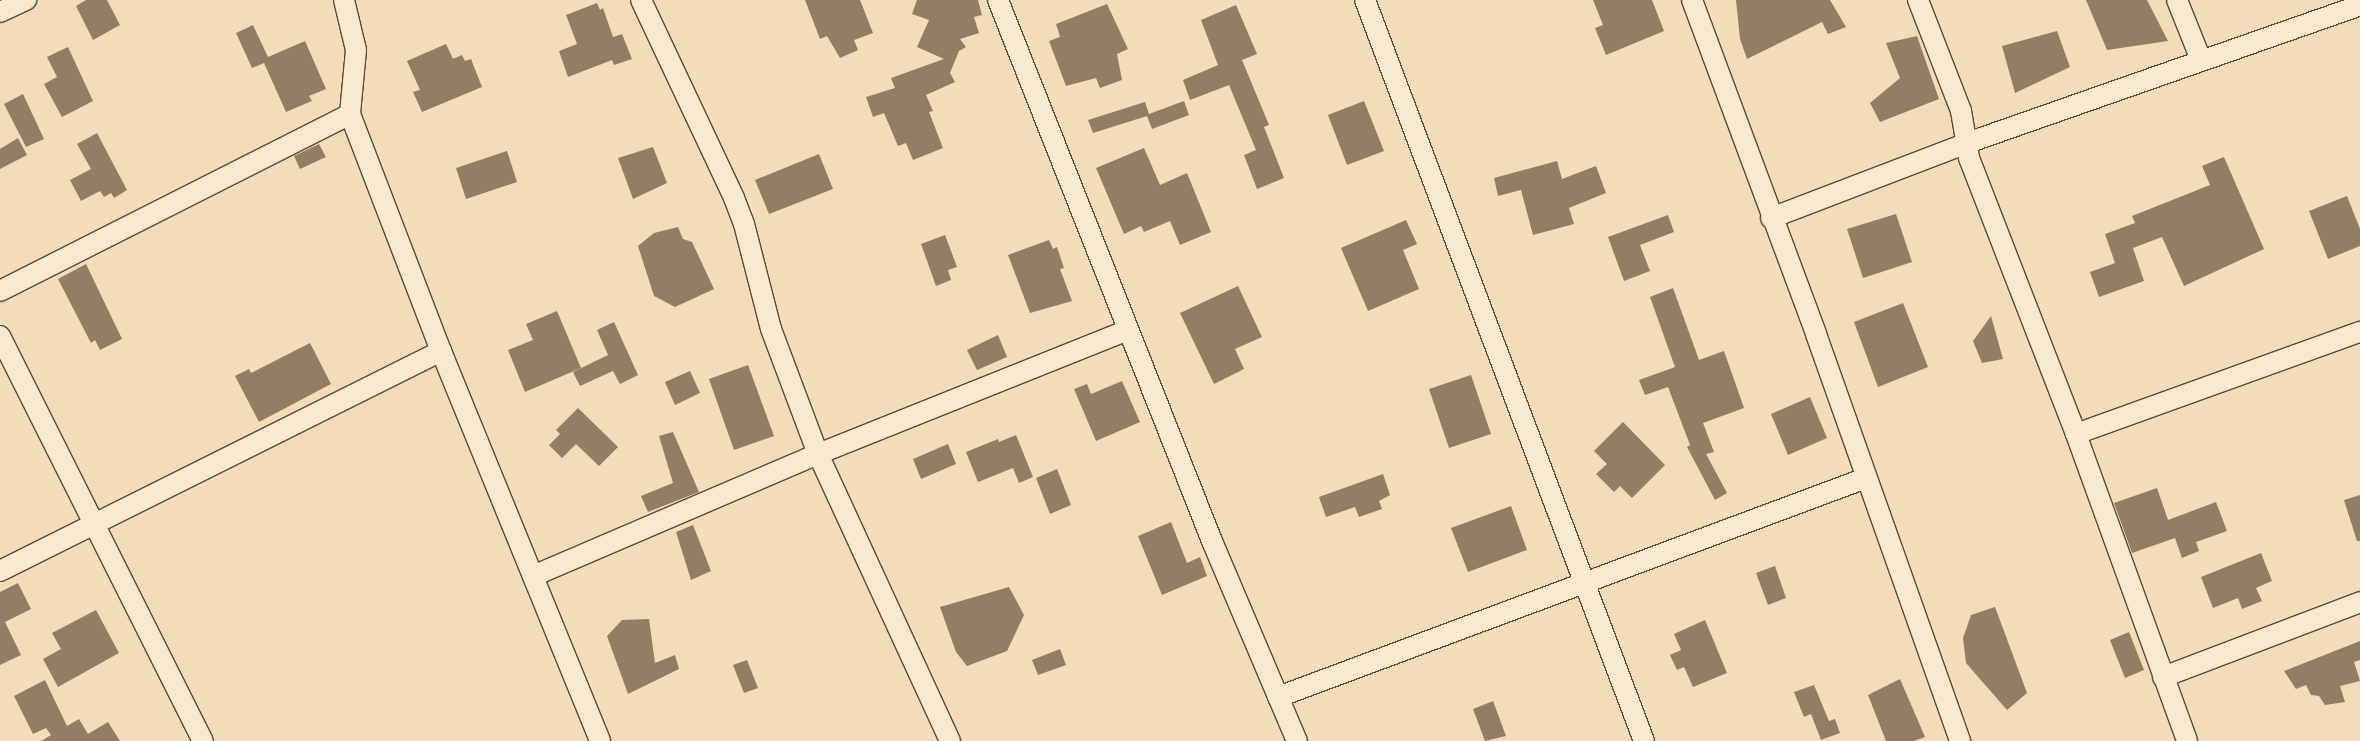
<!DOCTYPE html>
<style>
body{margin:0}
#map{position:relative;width:2360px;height:741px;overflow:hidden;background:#f3dcb9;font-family:"EB Garamond",serif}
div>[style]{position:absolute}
.building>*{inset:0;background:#947d65}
.roads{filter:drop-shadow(1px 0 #5e4836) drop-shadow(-1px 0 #5e4836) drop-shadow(0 1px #5e4836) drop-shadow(0 -1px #5e4836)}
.minor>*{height:20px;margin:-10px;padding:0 10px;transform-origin:10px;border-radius:10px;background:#f7e8d2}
span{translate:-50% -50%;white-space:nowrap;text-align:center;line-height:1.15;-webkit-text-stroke:4px #f7e8d2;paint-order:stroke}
</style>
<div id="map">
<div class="building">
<i style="clip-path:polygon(86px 0,107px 0,120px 25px,93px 40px,76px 6px)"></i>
<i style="clip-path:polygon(805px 0,860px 0,873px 33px,854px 40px,858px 50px,840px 58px,827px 36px,820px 39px)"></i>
<i style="clip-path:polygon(917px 0,978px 0,982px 15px,974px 17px,979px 33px,960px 39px,966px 47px,959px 51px,950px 73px,955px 82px,926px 95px,933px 111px,929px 112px,943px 148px,913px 160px,906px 143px,898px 146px,884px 113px,873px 117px,866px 97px,895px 88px,891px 78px,944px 59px,917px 47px,929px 20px,912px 14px)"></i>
<i style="clip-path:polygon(1593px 0,1652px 0,1664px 31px,1606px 55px,1595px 28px,1603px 25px)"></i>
<i style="clip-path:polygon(1736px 0,1830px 0,1846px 27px,1828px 34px,1822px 22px,1747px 59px,1740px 39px)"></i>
<i style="clip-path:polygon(2086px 0,2147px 0,2168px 41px,2107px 50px)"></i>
<i style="clip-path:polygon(597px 3px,600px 10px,603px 8px,613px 37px,622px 34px,632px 59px,614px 65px,612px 60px,568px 77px,559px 51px,577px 44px,566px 15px)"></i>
<i style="clip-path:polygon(1107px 4px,1128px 49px,1117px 54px,1122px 80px,1100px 88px,1096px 78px,1066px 86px,1049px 41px,1060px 37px,1056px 24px)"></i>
<i style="clip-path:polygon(1236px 5px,1257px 54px,1242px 60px,1269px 125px,1264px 127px,1284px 178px,1257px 189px,1244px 155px,1256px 150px,1229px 85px,1190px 100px,1183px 80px,1218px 65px,1201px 20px)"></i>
<i style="clip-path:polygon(253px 25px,268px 57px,305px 41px,326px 89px,309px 96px,312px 101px,286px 112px,264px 63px,252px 68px,236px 33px)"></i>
<i style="clip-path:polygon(2057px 31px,2070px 67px,2015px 93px,2002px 46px)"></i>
<i style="clip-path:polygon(1917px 36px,1939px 99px,1880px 122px,1870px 103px,1900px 78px,1886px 43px)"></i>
<i style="clip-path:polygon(446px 44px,453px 59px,462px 55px,465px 61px,471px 59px,482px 87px,422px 112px,413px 92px,420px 90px,407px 61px)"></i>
<i style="clip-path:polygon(68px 47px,93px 101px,62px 117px,44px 84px,57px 77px,47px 57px)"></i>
<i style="clip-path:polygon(23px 94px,44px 139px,26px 147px,4px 104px)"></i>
<i style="clip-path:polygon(1184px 101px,1189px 115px,1152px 129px,1147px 116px,1093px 133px,1088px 120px,1145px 102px,1149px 114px)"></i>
<i style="clip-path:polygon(1364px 101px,1384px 151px,1347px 165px,1328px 115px)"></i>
<i style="clip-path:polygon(97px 133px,127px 190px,114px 198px,111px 193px,104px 197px,100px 191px,81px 201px,70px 180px,91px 169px,77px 144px)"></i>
<i style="clip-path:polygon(18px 138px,27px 155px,0 169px,0 149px)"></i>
<i style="clip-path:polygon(319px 144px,326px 157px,300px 169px,294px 156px)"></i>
<i style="clip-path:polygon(653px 147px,667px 183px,633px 199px,618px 158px)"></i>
<i style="clip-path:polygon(1144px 148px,1160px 185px,1187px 173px,1211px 232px,1180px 245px,1170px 221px,1144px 232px,1141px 226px,1124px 234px,1096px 168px)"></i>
<i style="clip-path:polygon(507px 151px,517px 182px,466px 199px,456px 168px)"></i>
<i style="clip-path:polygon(819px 154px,833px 189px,769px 214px,755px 180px)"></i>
<i style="clip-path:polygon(2224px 157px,2264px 249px,2184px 286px,2162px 237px,2133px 248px,2144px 281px,2099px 297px,2090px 272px,2115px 263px,2105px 234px,2135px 223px,2132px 216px,2210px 185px,2202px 166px)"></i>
<i style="clip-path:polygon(1557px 161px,1562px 179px,1596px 166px,1606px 193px,1569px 208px,1574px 224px,1533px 235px,1521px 190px,1498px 196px,1494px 178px)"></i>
<i style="clip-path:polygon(2347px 196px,2360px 229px,2360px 246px,2328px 259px,2309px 211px)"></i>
<i style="clip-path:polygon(1896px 214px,1912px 262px,1863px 278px,1847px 229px)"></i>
<i style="clip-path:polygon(1668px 215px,1674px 232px,1640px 245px,1650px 271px,1624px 281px,1608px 237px)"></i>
<i style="clip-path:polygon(1406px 220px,1417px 244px,1403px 250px,1419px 289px,1368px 311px,1341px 248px)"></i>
<i style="clip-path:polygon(678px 227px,683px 239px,692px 242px,714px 289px,675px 307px,654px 296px,638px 246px,654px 233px)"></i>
<i style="clip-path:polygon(945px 235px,957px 267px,948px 270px,951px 280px,936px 286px,921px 244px)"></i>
<i style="clip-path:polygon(1049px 240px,1053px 249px,1057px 247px,1064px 268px,1060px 269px,1072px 301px,1030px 313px,1008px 255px)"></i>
<i style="clip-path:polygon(86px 264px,122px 339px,100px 350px,95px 340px,91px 343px,58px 279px)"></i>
<i style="clip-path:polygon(1238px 286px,1262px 337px,1235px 349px,1244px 369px,1214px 384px,1180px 313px)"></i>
<i style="clip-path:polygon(1673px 288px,1699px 360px,1724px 351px,1744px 408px,1703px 423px,1714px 452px,1706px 454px,1727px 493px,1715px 500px,1687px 447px,1690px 445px,1668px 387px,1645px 395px,1639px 380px,1675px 367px,1650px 297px)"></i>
<i style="clip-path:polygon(1903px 303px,1928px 367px,1878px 387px,1854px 322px)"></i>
<i style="clip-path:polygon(557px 311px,581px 368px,525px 392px,508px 350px,533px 340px,526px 324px)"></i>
<i style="clip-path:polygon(1991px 316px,2003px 359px,1982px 363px,1973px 341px)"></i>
<i style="clip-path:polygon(614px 322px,638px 375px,620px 384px,613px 371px,580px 386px,573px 372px,608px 355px,597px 330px)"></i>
<i style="clip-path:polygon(998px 335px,1007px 357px,977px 370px,967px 350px)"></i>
<i style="clip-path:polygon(310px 343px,331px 384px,259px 422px,235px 376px,249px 369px,251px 373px)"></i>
<i style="clip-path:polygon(748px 365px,774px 436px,734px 450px,709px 379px)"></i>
<i style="clip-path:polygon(690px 371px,700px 393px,675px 405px,665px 382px)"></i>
<i style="clip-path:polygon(1471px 375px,1491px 434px,1449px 448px,1429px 389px)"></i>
<i style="clip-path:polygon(1122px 381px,1140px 422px,1096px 441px,1074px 389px,1087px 384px,1091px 394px)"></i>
<i style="clip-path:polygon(1810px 397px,1827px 438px,1788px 455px,1771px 414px)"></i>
<i style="clip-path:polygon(578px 408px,618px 447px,599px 466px,576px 444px,562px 458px,549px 445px,560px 434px,556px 430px)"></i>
<i style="clip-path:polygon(1623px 422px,1665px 465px,1632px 498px,1620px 486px,1614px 492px,1596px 474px,1607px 464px,1594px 451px)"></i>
<i style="clip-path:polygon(673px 432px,699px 492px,648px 512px,641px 496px,673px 483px,659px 436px)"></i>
<i style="clip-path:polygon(1016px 435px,1033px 477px,1019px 483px,1013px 468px,978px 482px,966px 452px,998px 439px,999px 442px)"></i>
<i style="clip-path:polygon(948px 444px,956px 464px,921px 479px,913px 459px)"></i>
<i style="clip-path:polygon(1057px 469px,1071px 505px,1050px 514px,1036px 478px)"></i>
<i style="clip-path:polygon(1383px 474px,1390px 495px,1379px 501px,1382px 509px,1359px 517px,1355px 507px,1326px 517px,1319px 497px)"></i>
<i style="clip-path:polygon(2157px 488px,2168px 520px,2216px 502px,2227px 531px,2196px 542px,2199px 551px,2182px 558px,2175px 538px,2132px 553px,2114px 503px)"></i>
<i style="clip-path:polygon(2360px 495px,2360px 541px,2357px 541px,2344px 500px)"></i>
<i style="clip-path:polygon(1511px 506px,1527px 550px,1468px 572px,1451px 528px)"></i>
<i style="clip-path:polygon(1171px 522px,1187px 563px,1200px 557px,1207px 576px,1162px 595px,1138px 536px)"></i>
<i style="clip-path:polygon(693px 525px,711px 571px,691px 580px,676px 532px)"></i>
<i style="clip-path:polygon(2261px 553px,2272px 581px,2256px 588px,2262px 601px,2242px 609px,2238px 598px,2213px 608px,2201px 577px)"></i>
<i style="clip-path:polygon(1775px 566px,1786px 598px,1768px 605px,1756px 573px)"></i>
<i style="clip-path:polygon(18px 583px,31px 609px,5px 622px,21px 655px,0 665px,0 592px)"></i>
<i style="clip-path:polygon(1009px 587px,1024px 615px,1007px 651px,967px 666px,956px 652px,940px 607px)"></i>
<i style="clip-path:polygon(1995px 607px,2027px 693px,2007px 710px,1966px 663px,1963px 638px,1971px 615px)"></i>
<i style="clip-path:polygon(96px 610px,119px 653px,58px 687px,43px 659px,61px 649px,52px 633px)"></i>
<i style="clip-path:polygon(649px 619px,655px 663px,675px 655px,679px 669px,628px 694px,607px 636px,622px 620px)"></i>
<i style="clip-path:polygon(1705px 620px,1727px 673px,1693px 687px,1684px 667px,1677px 670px,1670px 655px,1681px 650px,1674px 634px)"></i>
<i style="clip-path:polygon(2129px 632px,2144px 670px,2125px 678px,2110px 640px)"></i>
<i style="clip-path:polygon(2360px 641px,2360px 660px,2354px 662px,2360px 681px,2340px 686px,2345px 702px,2325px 705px,2319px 696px,2311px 695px,2306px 685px,2296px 689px,2284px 671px)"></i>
<i style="clip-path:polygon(1060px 649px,1066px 665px,1038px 675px,1032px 660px)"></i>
<i style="clip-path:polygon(747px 660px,758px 688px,744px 693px,733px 665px)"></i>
<i style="clip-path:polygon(1900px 679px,1925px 737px,1914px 741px,1886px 741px,1868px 695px)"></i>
<i style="clip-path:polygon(45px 680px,67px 726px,79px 719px,88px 734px,108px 722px,120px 741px,41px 741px,51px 735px,46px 728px,33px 734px,14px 696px)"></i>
<i style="clip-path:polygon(1814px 685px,1829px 721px,1835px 719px,1840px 733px,1821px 740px,1811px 714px,1804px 717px,1794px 692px)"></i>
<i style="clip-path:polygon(1493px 701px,1506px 736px,1485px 741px,1473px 709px)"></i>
</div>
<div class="roads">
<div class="minor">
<i style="left:344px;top:0;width:51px;rotate:76.5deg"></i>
<i style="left:356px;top:50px;width:64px;rotate:95.4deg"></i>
<i style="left:350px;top:114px;width:254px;rotate:69deg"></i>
<i style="left:441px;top:351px;width:421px;rotate:67.8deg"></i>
<i style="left:641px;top:0;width:219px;rotate:64.8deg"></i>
<i style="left:734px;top:198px;width:28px;rotate:69deg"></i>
<i style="left:744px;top:224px;width:108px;rotate:75.6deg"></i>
<i style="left:771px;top:329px;width:134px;rotate:69.4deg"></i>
<i style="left:818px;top:454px;width:316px;rotate:65.3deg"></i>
<i style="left:998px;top:0;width:582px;rotate:68.42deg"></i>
<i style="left:1212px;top:541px;width:217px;rotate:67deg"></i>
<i style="left:1365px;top:0;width:792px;rotate:69.37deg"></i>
<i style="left:1692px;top:0;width:356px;rotate:69.6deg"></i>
<i style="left:1816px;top:334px;width:432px;rotate:70.5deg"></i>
<i style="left:1918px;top:0;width:119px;rotate:68.8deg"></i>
<i style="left:1961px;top:111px;width:48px;rotate:80.3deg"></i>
<i style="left:1969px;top:158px;width:296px;rotate:68.8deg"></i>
<i style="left:2076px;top:434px;width:326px;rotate:70.1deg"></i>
<i style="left:2177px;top:0;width:65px;rotate:68.2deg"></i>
<i style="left:0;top:12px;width:29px;rotate:-25deg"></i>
<i style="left:1771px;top:218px;width:210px;rotate:-20.9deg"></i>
<i style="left:1967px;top:143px;width:417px;rotate:-19.3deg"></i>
<i style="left:0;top:291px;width:392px;rotate:-26.8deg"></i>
<i style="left:0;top:336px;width:453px;rotate:63.4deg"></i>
<i style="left:2076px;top:434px;width:302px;rotate:-19.8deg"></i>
<i style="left:0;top:571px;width:493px;rotate:-26.5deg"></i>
<i style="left:533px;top:576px;width:310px;rotate:-23.2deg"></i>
<i style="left:818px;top:454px;width:334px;rotate:-21.8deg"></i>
<i style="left:2163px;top:677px;width:211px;rotate:-20.8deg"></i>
<i style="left:1278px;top:697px;width:627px;rotate:-20.43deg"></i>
</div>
</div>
</div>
